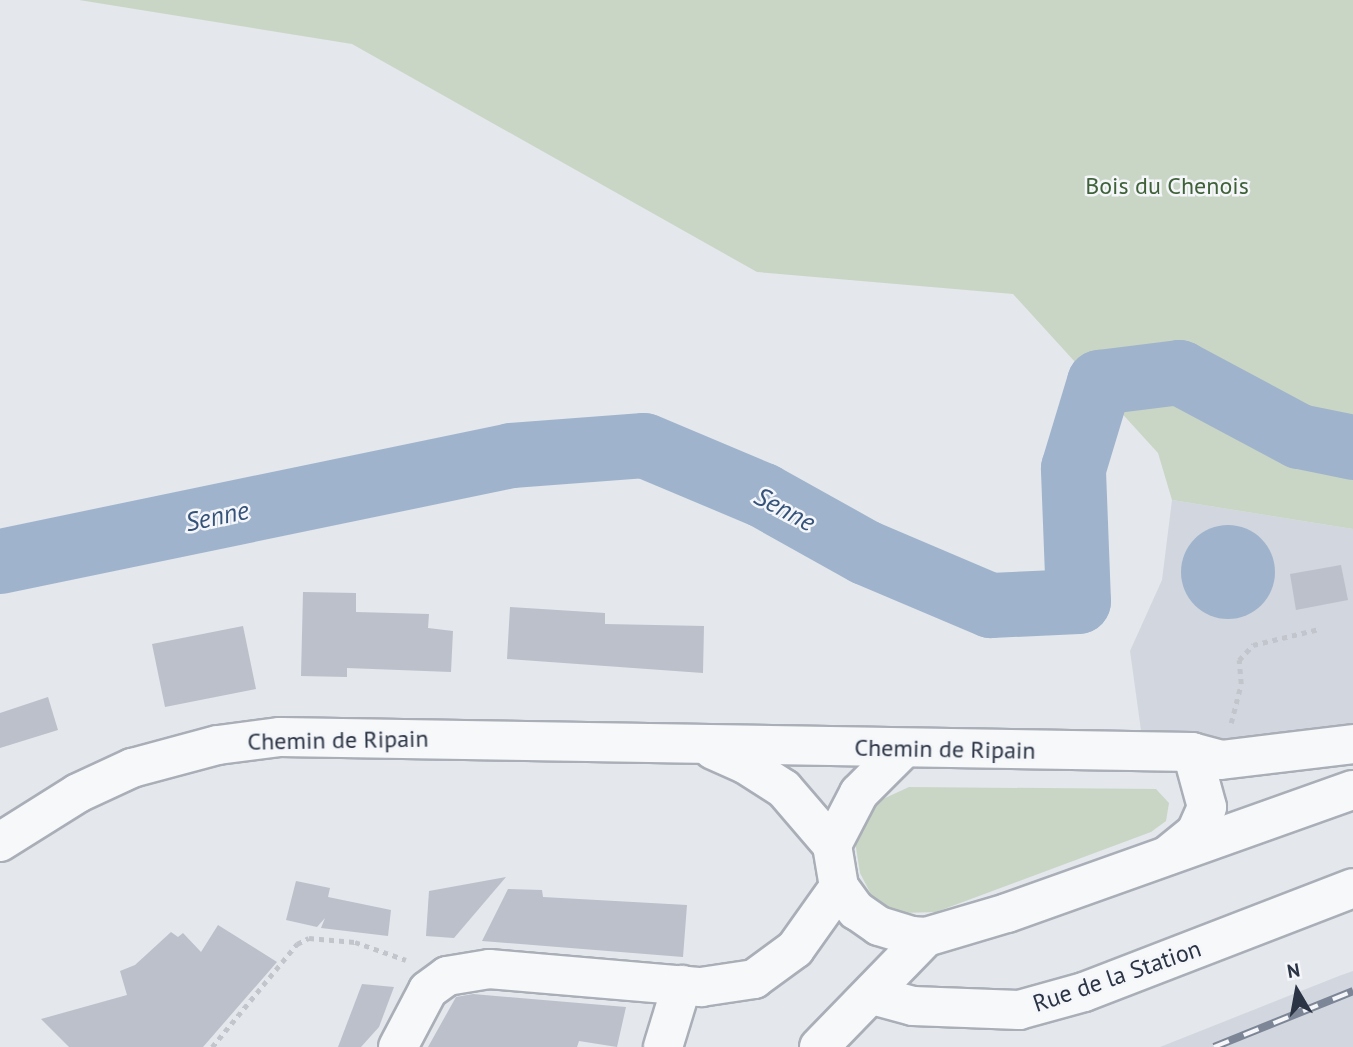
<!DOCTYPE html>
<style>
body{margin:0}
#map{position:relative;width:1353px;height:1047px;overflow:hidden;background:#e4e7ec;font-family:"PT Sans",sans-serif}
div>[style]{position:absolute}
.built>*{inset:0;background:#d2d6de}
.green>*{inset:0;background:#c9d6c5}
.water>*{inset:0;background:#9fb4cc}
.round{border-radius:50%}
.river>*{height:65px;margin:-32.5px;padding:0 32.5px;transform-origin:32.5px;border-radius:32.5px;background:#9fb4cc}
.building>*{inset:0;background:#bbc0ca}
.path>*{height:4.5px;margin-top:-2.25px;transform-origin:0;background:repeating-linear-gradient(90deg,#c2c5cb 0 5px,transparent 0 10px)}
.roads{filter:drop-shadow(2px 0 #a9aeb7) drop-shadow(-2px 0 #a9aeb7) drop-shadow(0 2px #a9aeb7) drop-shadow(0 -2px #a9aeb7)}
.minor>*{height:38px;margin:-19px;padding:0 19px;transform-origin:19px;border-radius:19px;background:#f7f8fa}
.rail>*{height:8px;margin-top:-4px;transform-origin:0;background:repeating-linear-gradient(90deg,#f4f6f9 0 16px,#7d8696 0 32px);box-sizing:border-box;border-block:2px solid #7d8696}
span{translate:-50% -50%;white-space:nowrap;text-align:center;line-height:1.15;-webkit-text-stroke:5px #f4f6f9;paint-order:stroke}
.park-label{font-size:24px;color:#3f6138}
.street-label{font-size:24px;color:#2b3445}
.water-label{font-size:26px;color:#34527a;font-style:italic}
.north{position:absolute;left:1262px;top:956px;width:70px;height:70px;-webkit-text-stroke:5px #f4f6f9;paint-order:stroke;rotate:350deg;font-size:19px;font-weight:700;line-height:28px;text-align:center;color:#2b3445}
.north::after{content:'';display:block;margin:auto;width:24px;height:32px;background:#2b3445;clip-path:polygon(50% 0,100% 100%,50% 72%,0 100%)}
</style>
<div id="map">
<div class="built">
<i style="clip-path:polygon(1172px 500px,1353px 529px,1353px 744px,1144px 752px,1130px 651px,1162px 580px)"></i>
<i style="clip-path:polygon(1353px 971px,1353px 1047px,1160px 1047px,1339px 976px)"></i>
</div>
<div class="green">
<i style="clip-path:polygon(79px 0,1353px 0,1353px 529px,1172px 500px,1158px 453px,1013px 294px,757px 272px,352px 44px)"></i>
<i style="clip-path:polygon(909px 787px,1156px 789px,1169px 803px,1166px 821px,1151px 832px,936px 912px,901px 913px,874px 900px,860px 873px,854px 835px,872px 804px)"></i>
</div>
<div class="water">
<i class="round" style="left:1181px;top:525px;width:94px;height:94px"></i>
</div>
<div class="river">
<i style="left:0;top:561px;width:522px;rotate:-11.72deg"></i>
<i style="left:511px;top:455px;width:133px;rotate:-4.3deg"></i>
<i style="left:644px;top:445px;width:129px;rotate:22.8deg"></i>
<i style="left:763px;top:495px;width:117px;rotate:29.2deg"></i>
<i style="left:865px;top:552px;width:136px;rotate:23deg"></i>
<i style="left:990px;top:605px;width:88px;rotate:-2.6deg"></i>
<i style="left:1078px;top:601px;width:133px;rotate:-92.2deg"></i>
<i style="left:1073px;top:468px;width:90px;rotate:-73.2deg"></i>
<i style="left:1099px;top:382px;width:81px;rotate:-7.1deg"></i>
<i style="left:1179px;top:372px;width:136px;rotate:28.1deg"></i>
<i style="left:1299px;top:436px;width:55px;rotate:11.5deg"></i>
</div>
<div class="building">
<i style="clip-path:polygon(1341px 565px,1348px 600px,1296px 610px,1290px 574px)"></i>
<i style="clip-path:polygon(303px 592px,356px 593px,356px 612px,429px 614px,428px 628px,453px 631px,451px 672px,347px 668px,347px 677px,301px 676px)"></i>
<i style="clip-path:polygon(510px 607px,605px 613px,605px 624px,704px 626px,703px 673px,507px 659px)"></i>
<i style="clip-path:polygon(243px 626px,256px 689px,165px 707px,152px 644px)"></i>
<i style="clip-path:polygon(48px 697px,58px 730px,0 748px,0 713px)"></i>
<i style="clip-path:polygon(506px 877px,454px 938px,426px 936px,429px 891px)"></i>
<i style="clip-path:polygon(296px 881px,330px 888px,328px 897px,391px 910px,388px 936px,321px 928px,325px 918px,317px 927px,286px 920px)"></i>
<i style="clip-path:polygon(508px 889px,542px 890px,543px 897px,687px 905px,683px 957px,482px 941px)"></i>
<i style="clip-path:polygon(218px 925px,277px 962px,203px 1047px,69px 1047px,41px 1019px,127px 995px,120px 971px,135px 965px,171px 932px,178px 937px,183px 933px,201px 952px)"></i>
<i style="clip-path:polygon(362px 984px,394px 987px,379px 1027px,361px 1047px,338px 1047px)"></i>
<i style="clip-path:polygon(473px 994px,626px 1007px,617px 1047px,579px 1041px,577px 1047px,428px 1047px,456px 997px)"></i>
</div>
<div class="path">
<i style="left:1231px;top:723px;width:40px;rotate:-75.6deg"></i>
<i style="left:1241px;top:684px;width:24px;rotate:-95deg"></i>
<i style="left:1239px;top:660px;width:21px;rotate:-47deg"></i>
<i style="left:1253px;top:645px;width:68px;rotate:-13.6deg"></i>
<i style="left:212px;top:1047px;width:134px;rotate:-50.5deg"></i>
<i style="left:297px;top:944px;width:13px;rotate:-27deg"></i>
<i style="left:309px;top:938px;width:46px;rotate:5deg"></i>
<i style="left:355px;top:942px;width:54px;rotate:19.4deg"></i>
</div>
<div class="roads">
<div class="minor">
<i style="left:903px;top:749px;width:62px;rotate:135deg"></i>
<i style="left:859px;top:793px;width:59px;rotate:117.4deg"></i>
<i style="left:832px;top:845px;width:43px;rotate:80.5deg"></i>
<i style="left:839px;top:887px;width:29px;rotate:54deg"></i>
<i style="left:856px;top:910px;width:28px;rotate:35deg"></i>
<i style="left:879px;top:926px;width:34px;rotate:17deg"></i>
<i style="left:911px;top:936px;width:15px;rotate:4deg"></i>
<i style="left:926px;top:937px;width:84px;rotate:-16.5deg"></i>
<i style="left:1007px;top:913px;width:367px;rotate:-19.6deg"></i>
<i style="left:713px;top:750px;width:35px;rotate:24deg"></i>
<i style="left:745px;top:764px;width:46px;rotate:32.7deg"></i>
<i style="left:784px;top:789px;width:74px;rotate:49.4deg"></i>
<i style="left:0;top:842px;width:92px;rotate:-32.1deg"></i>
<i style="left:78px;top:793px;width:60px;rotate:-24.8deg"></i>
<i style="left:132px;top:768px;width:89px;rotate:-15deg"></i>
<i style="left:218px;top:745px;width:63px;rotate:-7.4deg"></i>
<i style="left:280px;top:737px;width:912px;rotate:0.94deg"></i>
<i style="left:1192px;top:752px;width:30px;rotate:15deg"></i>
<i style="left:1221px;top:760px;width:133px;rotate:-6.9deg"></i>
<i style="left:1168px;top:855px;width:36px;rotate:-39deg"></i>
<i style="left:1196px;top:832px;width:27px;rotate:-66deg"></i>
<i style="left:1207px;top:807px;width:57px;rotate:-105.3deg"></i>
<i style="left:872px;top:995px;width:42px;rotate:15deg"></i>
<i style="left:913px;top:1006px;width:106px;rotate:2.2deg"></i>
<i style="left:1019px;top:1010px;width:67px;rotate:-15.5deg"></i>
<i style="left:1084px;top:992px;width:288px;rotate:-21.1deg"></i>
<i style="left:398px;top:1047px;width:64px;rotate:-62.2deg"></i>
<i style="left:428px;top:990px;width:24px;rotate:-36deg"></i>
<i style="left:447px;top:976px;width:43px;rotate:-9.5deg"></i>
<i style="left:489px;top:969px;width:213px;rotate:4.9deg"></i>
<i style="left:701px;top:987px;width:54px;rotate:-8.6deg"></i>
<i style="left:754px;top:979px;width:51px;rotate:-36.2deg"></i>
<i style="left:795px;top:949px;width:76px;rotate:-54.6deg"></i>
<i style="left:663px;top:1047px;width:65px;rotate:-73deg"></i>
<i style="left:819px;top:1047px;width:153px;rotate:-45.8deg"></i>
</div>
</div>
<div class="rail">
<i style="left:1214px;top:1047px;width:150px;rotate:-21.9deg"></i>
</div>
<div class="park-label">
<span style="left:1167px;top:186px">Bois du Chenois</span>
</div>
<div class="street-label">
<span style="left:338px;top:740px;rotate:-1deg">Chemin de Ripain</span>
<span style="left:945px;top:749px;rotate:1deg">Chemin de Ripain</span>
<span style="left:1117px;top:976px;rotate:-19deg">Rue de la Station</span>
</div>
<div class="water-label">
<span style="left:785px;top:509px;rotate:28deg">Senne</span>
<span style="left:217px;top:516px;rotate:-12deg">Senne</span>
</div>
<div class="north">N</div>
</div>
